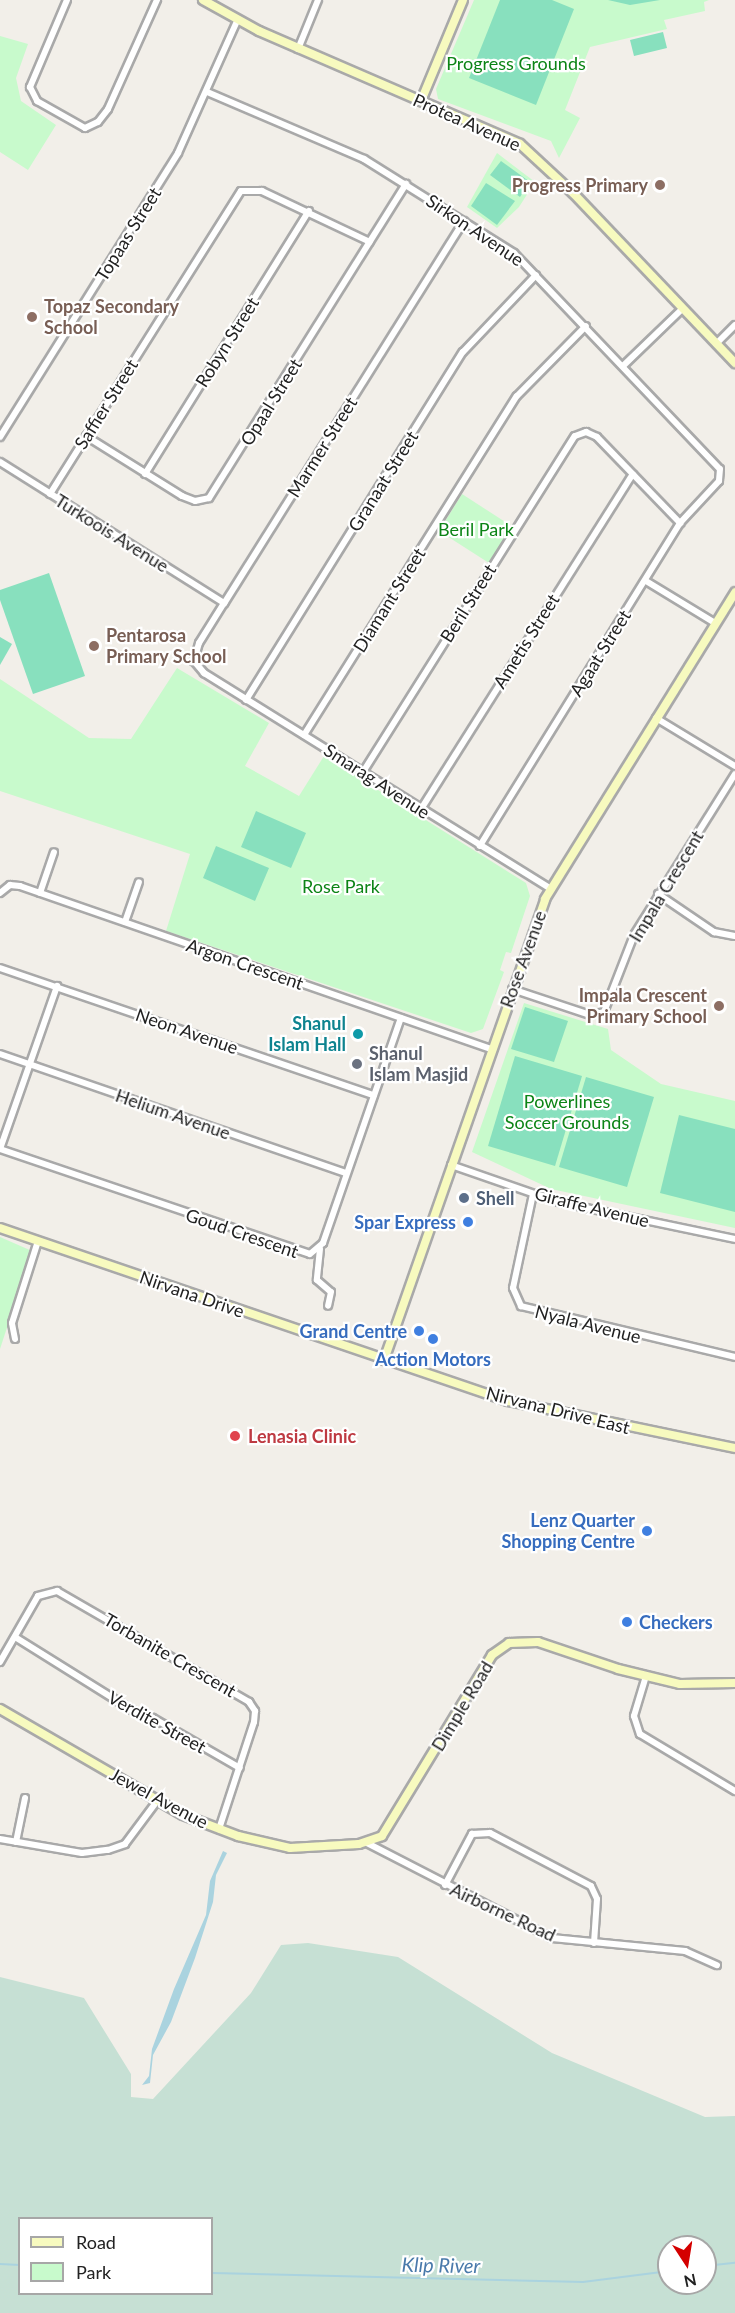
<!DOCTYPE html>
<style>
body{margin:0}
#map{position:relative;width:735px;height:2313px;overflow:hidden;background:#f2efe9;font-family:Lato,sans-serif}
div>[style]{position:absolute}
.wetland>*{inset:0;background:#c6e0d4}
.park>*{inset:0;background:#c8facc}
.pitch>*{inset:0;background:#88e0be}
.water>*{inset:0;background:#aad3df}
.stream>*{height:2px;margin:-1px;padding:0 1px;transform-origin:1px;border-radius:1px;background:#aad3df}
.roads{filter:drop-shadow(2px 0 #a9a9a9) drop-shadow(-2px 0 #a9a9a9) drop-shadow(0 2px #a9a9a9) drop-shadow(0 -2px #a9a9a9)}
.street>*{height:6px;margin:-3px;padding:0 3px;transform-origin:3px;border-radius:3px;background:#fff}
.secondary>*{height:8px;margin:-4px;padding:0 4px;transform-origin:4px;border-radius:4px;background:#f7fabf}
.dots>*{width:16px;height:16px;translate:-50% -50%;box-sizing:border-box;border:3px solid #fff;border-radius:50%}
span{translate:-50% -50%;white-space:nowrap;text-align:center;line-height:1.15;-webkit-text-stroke:4.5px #fff;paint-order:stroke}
.park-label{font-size:18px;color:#0c8416}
.street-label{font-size:18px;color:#222}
.education-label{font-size:18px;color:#785e54;font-weight:700}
.right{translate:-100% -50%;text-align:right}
.left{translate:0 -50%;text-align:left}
.culture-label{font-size:18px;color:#0d838f;font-weight:700}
.worship-label{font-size:18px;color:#5b616d;font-weight:700}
.service-label{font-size:18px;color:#4e5e75;font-weight:700}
.shop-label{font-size:18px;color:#366cbe;font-weight:700}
.health-label{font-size:18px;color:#be3a42;font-weight:700}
.water-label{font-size:20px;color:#4a7aab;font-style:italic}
.legend{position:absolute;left:18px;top:2217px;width:195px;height:78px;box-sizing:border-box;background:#fff;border:2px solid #a7a7a7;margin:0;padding:8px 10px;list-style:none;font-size:18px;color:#222}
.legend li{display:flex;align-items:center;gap:12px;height:30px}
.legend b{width:30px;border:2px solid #a7a7a7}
.north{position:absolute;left:657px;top:2235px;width:60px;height:60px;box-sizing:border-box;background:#fff;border:2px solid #a7a7a7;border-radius:50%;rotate:168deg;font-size:16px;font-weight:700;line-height:24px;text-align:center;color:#222}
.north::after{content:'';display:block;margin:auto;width:21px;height:27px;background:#d40000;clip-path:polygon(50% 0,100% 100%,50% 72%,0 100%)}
</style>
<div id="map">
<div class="wetland">
<i style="clip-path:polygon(evenodd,308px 1943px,398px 1957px,552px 2053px,705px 2117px,735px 2116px,735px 2313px,0 2313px,0 1977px,84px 1998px,131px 2074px,131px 2097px,153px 2099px,251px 1993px,281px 1945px,308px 1943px,20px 2218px,212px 2218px,212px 2294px,20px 2294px,20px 2218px,308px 1943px,669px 2247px,705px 2247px,705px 2283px,669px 2283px,669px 2247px)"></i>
</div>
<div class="park">
<i style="clip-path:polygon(474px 0,709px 0,704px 2px,705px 11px,664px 20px,667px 29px,590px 47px,565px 110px,580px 118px,559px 158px,551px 141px,438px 99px,436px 89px)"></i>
<i style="clip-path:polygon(0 36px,28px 44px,16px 78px,21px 101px,56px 125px,28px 170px,0 152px)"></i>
<i style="clip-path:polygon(497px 153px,535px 182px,519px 207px,497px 228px,467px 207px)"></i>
<i style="clip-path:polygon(462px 494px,513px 527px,489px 563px,439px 531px)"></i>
<i style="clip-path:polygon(177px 668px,269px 723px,245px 766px,299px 796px,324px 756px,526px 883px,530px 896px,511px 953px,506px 952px,500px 970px,504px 972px,483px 1029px,471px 1033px,166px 931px,190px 854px,0 791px,0 679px,89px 738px,131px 739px)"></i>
<i style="clip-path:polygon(524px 1003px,608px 1029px,611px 1050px,661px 1084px,735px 1101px,735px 1228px,551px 1189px,472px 1152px)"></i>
<i style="clip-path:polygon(0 1237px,32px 1251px,0 1349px)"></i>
</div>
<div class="pitch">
<i style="clip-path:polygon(500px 0,552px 0,574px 9px,536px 105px,469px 78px)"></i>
<i style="clip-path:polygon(608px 0,660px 0,630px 5px)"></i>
<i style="clip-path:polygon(663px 32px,667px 48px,634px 56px,630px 40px)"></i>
<i style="clip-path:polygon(501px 161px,530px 182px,520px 197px,490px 175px)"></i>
<i style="clip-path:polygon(486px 183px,515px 201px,497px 225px,471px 206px)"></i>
<i style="clip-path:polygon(49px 573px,85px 676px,33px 694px,0 600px,0 590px)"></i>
<i style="clip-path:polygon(0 637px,12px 644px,0 665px)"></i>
<i style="clip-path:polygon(256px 811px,306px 833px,291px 868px,241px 847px)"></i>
<i style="clip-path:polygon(216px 846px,269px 868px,255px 901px,203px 878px)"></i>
<i style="clip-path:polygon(525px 1007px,568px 1021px,554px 1062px,511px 1049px)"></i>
<i style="clip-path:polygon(515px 1056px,582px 1076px,555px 1166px,488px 1146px)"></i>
<i style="clip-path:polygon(586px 1077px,654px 1097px,627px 1187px,559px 1167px)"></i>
<i style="clip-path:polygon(679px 1115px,735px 1129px,735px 1212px,660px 1193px)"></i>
</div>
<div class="water">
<i style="clip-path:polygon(223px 1851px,227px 1853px,216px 1875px,213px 1902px,195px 1958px,171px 2022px,153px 2055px,150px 2083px,142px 2085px,149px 2076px,152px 2049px,174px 1989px,206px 1915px,210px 1881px)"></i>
</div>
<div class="stream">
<i style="left:0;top:2264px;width:20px;rotate:3deg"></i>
<i style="left:705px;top:2266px;width:30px;rotate:-6deg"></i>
<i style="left:212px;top:2273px;width:371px;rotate:1.4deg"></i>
<i style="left:583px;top:2282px;width:87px;rotate:-7.3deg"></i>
</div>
<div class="roads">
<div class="street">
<i style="left:67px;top:0;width:95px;rotate:113deg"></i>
<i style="left:30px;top:87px;width:16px;rotate:63deg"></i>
<i style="left:37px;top:101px;width:55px;rotate:29.4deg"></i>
<i style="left:85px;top:128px;width:14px;rotate:-25deg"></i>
<i style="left:98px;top:122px;width:16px;rotate:-52deg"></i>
<i style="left:108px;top:109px;width:120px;rotate:-65.8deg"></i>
<i style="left:298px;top:49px;width:53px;rotate:-67.8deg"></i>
<i style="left:207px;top:92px;width:171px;rotate:23.1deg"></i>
<i style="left:364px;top:159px;width:177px;rotate:32.1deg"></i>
<i style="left:514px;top:253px;width:298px;rotate:46.4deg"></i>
<i style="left:720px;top:469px;width:12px;rotate:95deg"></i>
<i style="left:719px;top:481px;width:57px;rotate:132.9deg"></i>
<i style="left:680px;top:523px;width:380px;rotate:121.8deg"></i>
<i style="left:464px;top:221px;width:451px;rotate:122.1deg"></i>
<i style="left:224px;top:603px;width:47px;rotate:122deg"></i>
<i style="left:199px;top:643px;width:19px;rotate:106deg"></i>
<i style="left:194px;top:661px;width:16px;rotate:50deg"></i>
<i style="left:204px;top:673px;width:407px;rotate:31.9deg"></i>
<i style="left:716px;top:344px;width:27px;rotate:-45deg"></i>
<i style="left:624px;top:365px;width:82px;rotate:-44deg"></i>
<i style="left:86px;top:436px;width:113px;rotate:32deg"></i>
<i style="left:182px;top:496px;width:14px;rotate:21deg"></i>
<i style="left:195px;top:501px;width:14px;rotate:-12deg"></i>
<i style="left:209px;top:498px;width:371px;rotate:-57.9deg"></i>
<i style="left:0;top:437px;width:335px;rotate:-57.9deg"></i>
<i style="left:178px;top:153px;width:145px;rotate:-65.9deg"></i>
<i style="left:0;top:462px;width:265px;rotate:32.2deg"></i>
<i style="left:145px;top:474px;width:310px;rotate:-58.1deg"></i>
<i style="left:50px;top:494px;width:358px;rotate:-57.8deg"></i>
<i style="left:241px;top:191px;width:21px"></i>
<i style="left:262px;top:191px;width:119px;rotate:25.3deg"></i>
<i style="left:646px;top:581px;width:81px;rotate:31.3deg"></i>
<i style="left:246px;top:700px;width:410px;rotate:-58.1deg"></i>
<i style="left:463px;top:352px;width:106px;rotate:-46.5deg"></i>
<i style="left:656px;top:718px;width:92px;rotate:31.3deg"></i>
<i style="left:304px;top:735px;width:400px;rotate:-57.9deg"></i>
<i style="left:517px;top:396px;width:98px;rotate:-45.4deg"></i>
<i style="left:363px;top:772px;width:397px;rotate:-57.8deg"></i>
<i style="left:575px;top:436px;width:12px;rotate:-20deg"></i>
<i style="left:586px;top:432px;width:12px;rotate:24deg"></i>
<i style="left:597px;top:437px;width:120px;rotate:46deg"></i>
<i style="left:421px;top:809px;width:396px;rotate:-57.7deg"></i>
<i style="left:0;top:893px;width:13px;rotate:-39deg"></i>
<i style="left:10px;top:885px;width:10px;rotate:6deg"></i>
<i style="left:20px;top:886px;width:498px;rotate:19.1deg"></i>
<i style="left:40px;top:893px;width:43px;rotate:-71.1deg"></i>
<i style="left:658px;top:894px;width:68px;rotate:34.2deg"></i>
<i style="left:714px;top:932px;width:21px;rotate:11deg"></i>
<i style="left:125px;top:922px;width:42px;rotate:-70.7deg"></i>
<i style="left:0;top:968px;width:395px;rotate:18.8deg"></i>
<i style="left:512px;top:989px;width:82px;rotate:18.4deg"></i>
<i style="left:590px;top:1015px;width:14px;rotate:-12deg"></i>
<i style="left:604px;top:1012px;width:83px;rotate:-68.7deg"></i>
<i style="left:634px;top:935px;width:190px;rotate:-57.9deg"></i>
<i style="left:0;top:1054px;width:366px;rotate:19deg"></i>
<i style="left:0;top:1149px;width:327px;rotate:18.7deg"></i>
<i style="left:310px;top:1254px;width:17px;rotate:-40deg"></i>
<i style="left:323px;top:1243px;width:238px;rotate:-70.9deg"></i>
<i style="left:0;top:1149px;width:173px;rotate:-70.7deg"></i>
<i style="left:451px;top:1165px;width:113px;rotate:19.1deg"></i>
<i style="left:558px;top:1202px;width:181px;rotate:11.8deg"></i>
<i style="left:533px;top:1194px;width:96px;rotate:102deg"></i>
<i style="left:513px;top:1288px;width:20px;rotate:66deg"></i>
<i style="left:521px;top:1306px;width:220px;rotate:13.4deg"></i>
<i style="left:320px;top:1249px;width:31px;rotate:96deg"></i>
<i style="left:317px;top:1280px;width:18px;rotate:41deg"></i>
<i style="left:331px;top:1292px;width:14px;rotate:102deg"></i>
<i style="left:15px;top:1339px;width:16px;rotate:-101deg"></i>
<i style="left:12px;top:1323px;width:86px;rotate:-72.4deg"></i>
<i style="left:15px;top:1637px;width:138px;rotate:32deg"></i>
<i style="left:132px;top:1710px;width:22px;rotate:21deg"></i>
<i style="left:153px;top:1718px;width:100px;rotate:29.9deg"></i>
<i style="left:0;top:1662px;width:76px;rotate:-60.1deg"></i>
<i style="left:38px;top:1596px;width:20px;rotate:-15deg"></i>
<i style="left:57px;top:1591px;width:222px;rotate:30deg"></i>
<i style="left:249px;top:1702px;width:11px;rotate:56deg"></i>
<i style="left:255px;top:1711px;width:11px;rotate:95deg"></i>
<i style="left:254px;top:1722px;width:113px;rotate:108.1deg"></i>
<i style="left:646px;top:1676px;width:42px;rotate:106.7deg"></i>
<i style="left:634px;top:1716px;width:19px;rotate:72deg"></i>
<i style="left:640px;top:1734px;width:111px;rotate:31deg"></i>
<i style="left:0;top:1839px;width:83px;rotate:9.7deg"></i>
<i style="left:82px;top:1853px;width:26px;rotate:-7deg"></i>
<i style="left:108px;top:1850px;width:18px;rotate:-19deg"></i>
<i style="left:125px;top:1844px;width:54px;rotate:-53.3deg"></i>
<i style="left:16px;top:1842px;width:45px;rotate:-78.4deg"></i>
<i style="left:367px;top:1843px;width:208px;rotate:27.2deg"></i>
<i style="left:552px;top:1938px;width:134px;rotate:5.6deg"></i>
<i style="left:685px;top:1951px;width:35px;rotate:24deg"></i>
<i style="left:445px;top:1885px;width:58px;rotate:-62.1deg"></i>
<i style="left:472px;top:1834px;width:18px;rotate:-3deg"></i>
<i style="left:490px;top:1833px;width:114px;rotate:27.7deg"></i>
<i style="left:591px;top:1886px;width:14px;rotate:65deg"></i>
<i style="left:597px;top:1899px;width:44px;rotate:93.9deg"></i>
</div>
<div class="secondary">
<i style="left:203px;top:0;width:64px;rotate:29deg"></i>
<i style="left:259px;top:31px;width:284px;rotate:23.4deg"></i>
<i style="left:520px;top:144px;width:72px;rotate:42.8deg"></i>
<i style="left:573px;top:193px;width:235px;rotate:46.4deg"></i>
<i style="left:421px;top:101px;width:109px;rotate:-67.4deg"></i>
<i style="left:0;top:1228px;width:537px;rotate:18.81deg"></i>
<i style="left:508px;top:1401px;width:232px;rotate:11.7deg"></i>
<i style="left:384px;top:1360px;width:488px;rotate:-70.7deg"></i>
<i style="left:545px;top:899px;width:361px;rotate:-58.2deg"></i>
<i style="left:0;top:1709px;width:211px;rotate:30.1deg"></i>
<i style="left:183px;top:1815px;width:59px;rotate:20.9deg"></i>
<i style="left:238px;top:1836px;width:53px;rotate:13deg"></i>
<i style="left:290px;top:1848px;width:69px;rotate:-3.3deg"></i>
<i style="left:359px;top:1844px;width:24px;rotate:-19deg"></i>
<i style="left:382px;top:1836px;width:212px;rotate:-58.7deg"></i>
<i style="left:492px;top:1655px;width:21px;rotate:-35deg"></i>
<i style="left:509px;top:1643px;width:29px;rotate:-2deg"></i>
<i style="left:538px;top:1642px;width:84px;rotate:18.6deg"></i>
<i style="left:618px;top:1669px;width:64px;rotate:13.6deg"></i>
<i style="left:680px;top:1684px;width:55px;rotate:-1deg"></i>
</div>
</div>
<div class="dots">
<i style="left:660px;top:185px;background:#8d6e63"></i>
<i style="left:32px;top:317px;background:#8d6e63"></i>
<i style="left:94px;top:646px;background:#8d6e63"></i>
<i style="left:719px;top:1006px;background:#8d6e63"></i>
<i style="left:358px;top:1034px;background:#0f9aa8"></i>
<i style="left:357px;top:1064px;background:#6b7280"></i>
<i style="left:464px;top:1198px;background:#5c6f8a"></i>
<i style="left:468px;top:1222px;background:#3f7fe0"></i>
<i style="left:419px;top:1331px;background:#3f7fe0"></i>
<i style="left:433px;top:1339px;background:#3f7fe0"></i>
<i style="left:235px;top:1436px;background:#e0444e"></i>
<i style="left:647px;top:1531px;background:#3f7fe0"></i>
<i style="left:627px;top:1622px;background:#3f7fe0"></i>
</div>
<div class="park-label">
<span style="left:516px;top:63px">Progress Grounds</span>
<span style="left:476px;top:529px">Beril Park</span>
<span style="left:341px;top:886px">Rose Park</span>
<span style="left:567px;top:1112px">Powerlines<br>Soccer Grounds</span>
</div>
<div class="street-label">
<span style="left:467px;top:122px;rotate:24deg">Protea Avenue</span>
<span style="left:475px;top:230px;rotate:34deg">Sirkon Avenue</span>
<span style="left:128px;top:234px;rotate:-58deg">Topaas Street</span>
<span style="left:227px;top:342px;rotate:-58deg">Robyn Street</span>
<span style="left:271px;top:402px;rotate:-58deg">Opaal Street</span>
<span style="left:106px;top:404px;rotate:-58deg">Saffier Street</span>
<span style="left:322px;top:447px;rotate:-58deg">Marmer Street</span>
<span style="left:383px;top:481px;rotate:-58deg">Granaat Street</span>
<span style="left:112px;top:533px;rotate:32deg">Turkoois Avenue</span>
<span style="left:389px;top:600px;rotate:-58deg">Diamant Street</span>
<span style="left:468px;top:603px;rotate:-58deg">Beril Street</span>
<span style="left:526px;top:641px;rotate:-58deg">Ametis Street</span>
<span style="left:600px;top:653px;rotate:-58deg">Agaat Street</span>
<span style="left:377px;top:781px;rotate:33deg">Smarag Avenue</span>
<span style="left:666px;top:886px;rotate:-59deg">Impala Crescent</span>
<span style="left:523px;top:959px;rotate:-70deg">Rose Avenue</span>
<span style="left:245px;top:964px;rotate:19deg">Argon Crescent</span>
<span style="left:187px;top:1031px;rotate:19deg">Neon Avenue</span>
<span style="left:173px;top:1114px;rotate:19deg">Helium Avenue</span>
<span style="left:592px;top:1207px;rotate:14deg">Giraffe Avenue</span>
<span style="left:242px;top:1233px;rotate:19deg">Goud Crescent</span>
<span style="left:192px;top:1294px;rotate:19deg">Nirvana Drive</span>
<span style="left:588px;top:1324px;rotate:14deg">Nyala Avenue</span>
<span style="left:558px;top:1410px;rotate:14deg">Nirvana Drive East</span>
<span style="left:170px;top:1655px;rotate:30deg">Torbanite Crescent</span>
<span style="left:462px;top:1706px;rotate:-59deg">Dimple Road</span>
<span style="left:157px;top:1722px;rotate:29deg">Verdite Street</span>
<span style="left:159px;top:1798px;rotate:28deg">Jewel Avenue</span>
<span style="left:503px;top:1912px;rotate:25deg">Airborne Road</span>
</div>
<div class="education-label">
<span class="right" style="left:648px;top:185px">Progress Primary</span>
<span class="left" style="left:44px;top:317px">Topaz Secondary<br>School</span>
<span class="left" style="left:106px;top:646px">Pentarosa<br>Primary School</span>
<span class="right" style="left:707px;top:1006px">Impala Crescent<br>Primary School</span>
</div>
<div class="culture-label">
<span class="right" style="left:346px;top:1034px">Shanul<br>Islam Hall</span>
</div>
<div class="worship-label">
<span class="left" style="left:369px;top:1064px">Shanul<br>Islam Masjid</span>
</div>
<div class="service-label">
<span class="left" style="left:476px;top:1198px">Shell</span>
</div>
<div class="shop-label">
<span class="right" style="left:456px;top:1222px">Spar Express</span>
<span class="right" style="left:407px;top:1331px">Grand Centre</span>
<span style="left:433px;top:1359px">Action Motors</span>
<span class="right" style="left:635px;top:1531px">Lenz Quarter<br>Shopping Centre</span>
<span class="left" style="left:639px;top:1622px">Checkers</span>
</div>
<div class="health-label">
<span class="left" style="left:248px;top:1436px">Lenasia Clinic</span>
</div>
<div class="water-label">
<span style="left:441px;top:2265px;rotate:1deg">Klip River</span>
</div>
<ul class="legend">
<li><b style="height:8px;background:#f7fabf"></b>Road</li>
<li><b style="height:16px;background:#c8facc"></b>Park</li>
</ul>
<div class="north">N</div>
</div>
